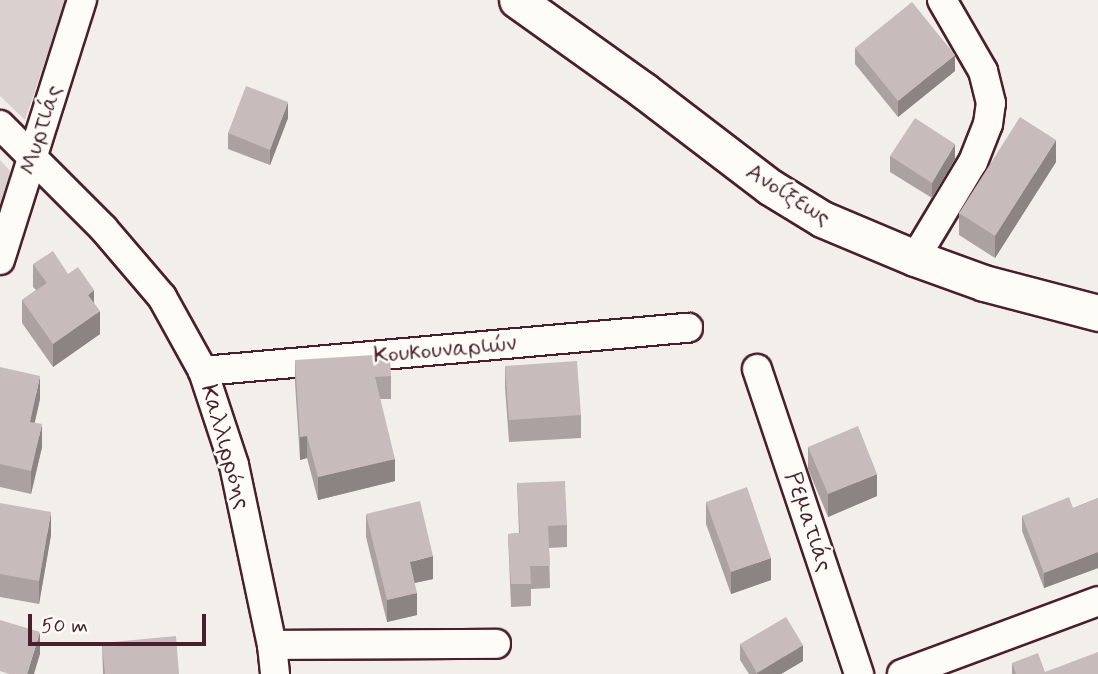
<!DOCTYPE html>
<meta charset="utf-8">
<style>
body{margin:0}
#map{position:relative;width:1098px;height:674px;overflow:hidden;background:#f2efeb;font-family:Mynerve,sans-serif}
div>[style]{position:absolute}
.green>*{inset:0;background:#d9d0cf}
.roads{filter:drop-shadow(2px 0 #4a1f2b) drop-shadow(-2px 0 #4a1f2b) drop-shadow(0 2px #4a1f2b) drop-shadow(0 -2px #4a1f2b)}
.minor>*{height:28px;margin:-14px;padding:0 14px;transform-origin:14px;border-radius:14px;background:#fdfcf7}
.tertiary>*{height:35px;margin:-17.5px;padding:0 17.5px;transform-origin:17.5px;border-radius:17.5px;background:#fdfcf7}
.wall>*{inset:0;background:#aca1a1}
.shaded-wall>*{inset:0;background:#8c8383}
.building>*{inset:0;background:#c8bbbb}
span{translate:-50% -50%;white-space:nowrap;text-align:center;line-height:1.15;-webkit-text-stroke:5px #fdfcf7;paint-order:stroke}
.street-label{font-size:24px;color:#4a1f2b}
.scale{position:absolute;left:28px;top:614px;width:178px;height:32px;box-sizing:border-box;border:4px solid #4a1f2b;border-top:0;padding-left:9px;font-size:21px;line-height:24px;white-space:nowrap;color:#4a1f2b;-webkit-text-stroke:5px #fdfcf7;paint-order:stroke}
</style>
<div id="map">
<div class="green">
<i style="clip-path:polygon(0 0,66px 0,25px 120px,0 96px)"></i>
<i style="clip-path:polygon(0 160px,13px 174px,0 214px)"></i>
</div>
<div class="roads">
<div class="minor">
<i style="left:0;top:125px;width:146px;rotate:45deg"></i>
<i style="left:103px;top:228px;width:91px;rotate:49.5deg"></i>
<i style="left:162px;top:297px;width:85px;rotate:61deg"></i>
<i style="left:203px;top:371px;width:99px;rotate:71.7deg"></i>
<i style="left:234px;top:465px;width:184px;rotate:78.1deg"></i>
<i style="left:272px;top:645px;width:29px;rotate:84deg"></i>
<i style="left:915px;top:258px;width:112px;rotate:-58.9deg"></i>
<i style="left:973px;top:162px;width:41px;rotate:-68.5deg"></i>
<i style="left:988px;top:124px;width:21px;rotate:-82deg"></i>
<i style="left:991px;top:103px;width:33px;rotate:-104deg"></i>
<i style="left:983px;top:71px;width:82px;rotate:-120deg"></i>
<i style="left:0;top:260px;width:273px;rotate:-72.5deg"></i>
<i style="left:757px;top:369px;width:322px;rotate:71.5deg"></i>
<i style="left:203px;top:371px;width:487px;rotate:-5.1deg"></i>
<i style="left:272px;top:645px;width:224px;rotate:-0.3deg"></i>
<i style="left:902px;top:674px;width:209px;rotate:-20.4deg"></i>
</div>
<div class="tertiary">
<i style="left:517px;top:0;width:155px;rotate:35.5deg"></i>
<i style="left:643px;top:90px;width:160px;rotate:37.4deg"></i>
<i style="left:770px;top:187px;width:61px;rotate:31.6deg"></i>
<i style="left:822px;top:219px;width:101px;rotate:22.8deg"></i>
<i style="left:915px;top:258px;width:73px;rotate:19.9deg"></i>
<i style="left:984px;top:283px;width:118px;rotate:14.7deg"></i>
</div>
</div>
<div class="wall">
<i style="clip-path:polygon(855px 48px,955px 71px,898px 117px,855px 64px)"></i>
<i style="clip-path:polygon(288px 118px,270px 165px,228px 149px,228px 133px)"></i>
<i style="clip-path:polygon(890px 156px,955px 159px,932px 198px,890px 172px)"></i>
<i style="clip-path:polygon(1056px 162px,995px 258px,959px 235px,959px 213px)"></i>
<i style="clip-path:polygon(33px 264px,68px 274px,94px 303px,100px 334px,53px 367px,22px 323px,22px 300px,36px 290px,33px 287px)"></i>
<i style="clip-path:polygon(295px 360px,391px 376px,391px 399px,380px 399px,395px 481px,318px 500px,307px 458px,300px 460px,295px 383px)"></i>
<i style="clip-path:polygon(505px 366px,581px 415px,581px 438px,509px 442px,505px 388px)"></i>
<i style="clip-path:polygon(0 367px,40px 399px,34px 423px,42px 447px,31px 494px,0 487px)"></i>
<i style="clip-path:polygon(808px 447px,877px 496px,828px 517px,808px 469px)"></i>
<i style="clip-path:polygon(517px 483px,567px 525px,567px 547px,549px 548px,550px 588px,531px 589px,531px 606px,511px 607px,508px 534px,519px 533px)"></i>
<i style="clip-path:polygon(1098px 498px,1098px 568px,1044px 588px,1022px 531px,1022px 516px,1073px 508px)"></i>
<i style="clip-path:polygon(706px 502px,771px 580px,731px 594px,706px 524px)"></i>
<i style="clip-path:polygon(0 503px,51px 535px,39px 604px,0 597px)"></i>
<i style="clip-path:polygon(366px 514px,433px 579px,414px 583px,417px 615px,387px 622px,366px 537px)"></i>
<i style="clip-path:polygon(102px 643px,179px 674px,103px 674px)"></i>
<i style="clip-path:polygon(740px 644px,803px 661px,781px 674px,749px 674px,740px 660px)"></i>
<i style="clip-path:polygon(1012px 663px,1045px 672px,1098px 674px,1012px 674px)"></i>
</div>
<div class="shaded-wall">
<i style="clip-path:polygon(955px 55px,955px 71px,898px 117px,898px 101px)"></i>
<i style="clip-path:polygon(288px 102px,288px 118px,270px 165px,270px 150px)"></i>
<i style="clip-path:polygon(1056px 140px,1056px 162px,995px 258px,995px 236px)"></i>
<i style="clip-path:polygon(955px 144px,955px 159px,932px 198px,932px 183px)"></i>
<i style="clip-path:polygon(94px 290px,94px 313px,88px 295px)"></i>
<i style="clip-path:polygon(100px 311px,100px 334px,53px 367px,53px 344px)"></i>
<i style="clip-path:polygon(40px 376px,40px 399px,30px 444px,30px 422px)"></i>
<i style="clip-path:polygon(42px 424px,42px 447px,31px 494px,31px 471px)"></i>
<i style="clip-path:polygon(307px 436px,307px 458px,300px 460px,300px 437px)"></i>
<i style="clip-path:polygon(395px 459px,395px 481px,318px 500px,318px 477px)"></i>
<i style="clip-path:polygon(877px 474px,877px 496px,828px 517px,828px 494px)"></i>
<i style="clip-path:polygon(51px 512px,51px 535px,39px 604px,39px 581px)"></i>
<i style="clip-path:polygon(1098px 552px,1098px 568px,1044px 588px,1044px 573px)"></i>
<i style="clip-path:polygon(433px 556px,433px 579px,410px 584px,410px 562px)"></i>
<i style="clip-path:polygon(771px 558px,771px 580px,731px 594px,731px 572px)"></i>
<i style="clip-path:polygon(417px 593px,417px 615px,387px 622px,387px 600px)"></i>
<i style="clip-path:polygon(40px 632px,40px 654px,34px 674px,27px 674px)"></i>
<i style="clip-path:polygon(803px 645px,803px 661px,781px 674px,757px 674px,757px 673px)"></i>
</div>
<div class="building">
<i style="clip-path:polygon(912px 2px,955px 55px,898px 101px,855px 48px)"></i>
<i style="clip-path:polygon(246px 86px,288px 102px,270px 150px,228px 133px)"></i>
<i style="clip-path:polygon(1020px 117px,1056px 140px,995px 236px,959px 213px)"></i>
<i style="clip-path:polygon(915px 118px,955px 144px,932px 183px,890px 156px)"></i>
<i style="clip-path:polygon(53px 251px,68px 274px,78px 267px,94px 290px,88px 295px,100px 311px,53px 344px,22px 300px,47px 283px,33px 264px)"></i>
<i style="clip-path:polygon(390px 354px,391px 376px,375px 377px,395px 459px,318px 477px,307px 436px,300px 437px,295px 360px)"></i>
<i style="clip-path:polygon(577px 361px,581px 415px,509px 420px,505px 366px)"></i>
<i style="clip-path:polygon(0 367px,40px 376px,30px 422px,42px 424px,31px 471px,0 464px)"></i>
<i style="clip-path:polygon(858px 426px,877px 474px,828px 494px,808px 447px)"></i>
<i style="clip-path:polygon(565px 481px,567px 525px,548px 526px,550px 566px,530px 566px,531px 584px,511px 584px,508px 534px,520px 533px,517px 483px)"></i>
<i style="clip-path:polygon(747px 487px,771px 558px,731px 572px,706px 502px)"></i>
<i style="clip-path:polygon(1069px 497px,1073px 508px,1098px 498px,1098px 552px,1044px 573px,1022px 516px)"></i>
<i style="clip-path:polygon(420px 501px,433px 556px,410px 562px,417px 593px,387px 600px,366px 514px)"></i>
<i style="clip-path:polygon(0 503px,51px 512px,39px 581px,0 574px)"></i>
<i style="clip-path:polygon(786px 617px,803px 645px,757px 673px,740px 644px)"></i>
<i style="clip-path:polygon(0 620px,40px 632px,27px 674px,9px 674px,0 671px)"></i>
<i style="clip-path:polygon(176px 636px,179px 674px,105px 674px,102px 643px)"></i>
<i style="clip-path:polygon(1098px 652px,1098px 674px,1016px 674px,1012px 663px,1038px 653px,1045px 672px)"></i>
</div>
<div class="street-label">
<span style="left:41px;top:130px;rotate:-73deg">Μυρτιάς</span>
<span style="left:788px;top:195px;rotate:32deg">Ανοίξεως</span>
<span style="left:445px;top:350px;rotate:-5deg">Κουκουναριών</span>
<span style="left:225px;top:447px;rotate:74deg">Καλλιρρόης</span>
<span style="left:808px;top:522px;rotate:71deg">Ρεματιάς</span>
</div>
<div class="scale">50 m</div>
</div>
